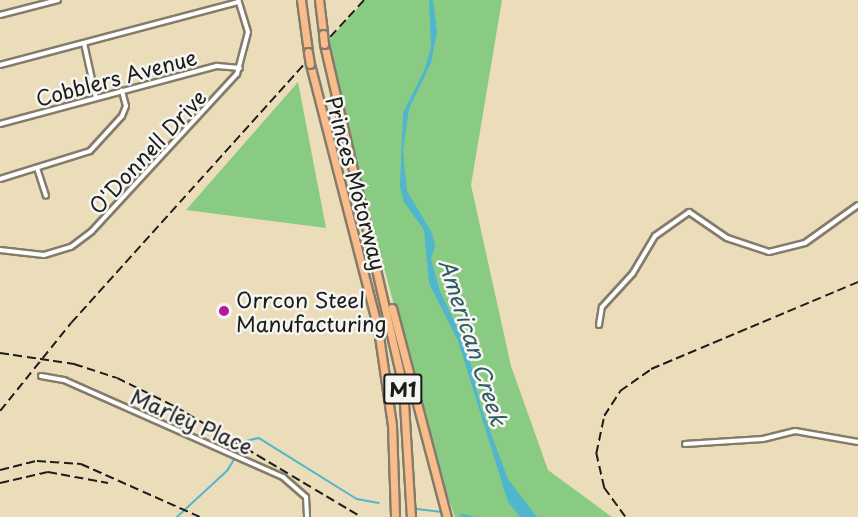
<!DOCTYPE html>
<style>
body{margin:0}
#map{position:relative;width:858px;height:517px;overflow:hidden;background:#ebddba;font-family:"Playpen Sans",sans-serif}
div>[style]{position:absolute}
.green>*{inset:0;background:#8acb83}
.water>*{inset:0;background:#4fb6cd}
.stream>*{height:1.5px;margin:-0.75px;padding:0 0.75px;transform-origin:0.75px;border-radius:0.75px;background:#4fb6cd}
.roads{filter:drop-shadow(2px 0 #847c6b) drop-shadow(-2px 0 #847c6b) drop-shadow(0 2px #847c6b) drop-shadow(0 -2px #847c6b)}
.street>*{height:4px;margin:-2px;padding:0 2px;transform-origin:2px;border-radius:2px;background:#fff}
.highway>*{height:7px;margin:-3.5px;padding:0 3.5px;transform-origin:3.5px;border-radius:3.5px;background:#fabc8b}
.rail>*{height:1.5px;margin-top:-0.75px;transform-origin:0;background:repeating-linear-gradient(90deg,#1c1c1c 0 9px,transparent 0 13.5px)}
.bridges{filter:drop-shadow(2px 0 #847c6b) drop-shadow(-2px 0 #847c6b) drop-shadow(0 2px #847c6b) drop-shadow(0 -2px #847c6b)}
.highway-bridge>*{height:7px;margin:-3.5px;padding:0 3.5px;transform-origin:3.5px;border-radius:3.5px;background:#fabc8b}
.dots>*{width:16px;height:16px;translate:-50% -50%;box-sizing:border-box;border:3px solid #f6f6f2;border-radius:50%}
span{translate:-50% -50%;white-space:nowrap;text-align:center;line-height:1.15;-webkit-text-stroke:5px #f6f6f2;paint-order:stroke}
.shield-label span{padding:2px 4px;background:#f6f6f2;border:2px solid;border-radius:4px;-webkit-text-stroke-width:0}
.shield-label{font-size:20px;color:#1c1c1c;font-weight:700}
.street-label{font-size:21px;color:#1c1c1c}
.poi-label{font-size:21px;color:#1c1c1c}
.left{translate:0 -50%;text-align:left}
.water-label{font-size:22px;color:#305a63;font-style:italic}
</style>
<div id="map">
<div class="green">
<i style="clip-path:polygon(365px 0,502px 0,471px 185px,511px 366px,548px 470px,612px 517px,455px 517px,435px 460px,337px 90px,329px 40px)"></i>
<i style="clip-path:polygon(298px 82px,326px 228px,186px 210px)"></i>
</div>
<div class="water">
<i style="clip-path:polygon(429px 0,433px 0,437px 32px,431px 63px,409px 109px,403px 151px,407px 191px,432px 233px,435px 246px,431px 259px,440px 291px,467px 349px,481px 407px,508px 479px,537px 517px,520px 517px,508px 502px,458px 341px,429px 283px,424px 230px,404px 202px,400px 186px,403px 113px,424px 71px,431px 47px)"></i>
</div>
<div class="stream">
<i style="left:238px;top:454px;width:15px;rotate:-58deg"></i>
<i style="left:246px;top:441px;width:13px;rotate:-13deg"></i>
<i style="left:259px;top:438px;width:115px;rotate:31.9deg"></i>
<i style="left:357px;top:499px;width:22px;rotate:10deg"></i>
<i style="left:417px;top:509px;width:23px;rotate:7deg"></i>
<i style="left:461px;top:515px;width:11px;rotate:10deg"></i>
<i style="left:177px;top:517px;width:68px;rotate:-42.6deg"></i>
<i style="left:227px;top:471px;width:15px;rotate:-58deg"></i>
</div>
<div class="roads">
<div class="street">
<i style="left:0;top:15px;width:60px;rotate:-14.5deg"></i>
<i style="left:84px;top:43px;width:56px;rotate:77.7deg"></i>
<i style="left:0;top:65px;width:247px;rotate:-14.8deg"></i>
<i style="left:0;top:124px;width:225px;rotate:-15deg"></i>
<i style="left:217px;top:66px;width:23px;rotate:5deg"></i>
<i style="left:37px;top:168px;width:29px;rotate:72deg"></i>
<i style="left:0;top:179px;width:94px;rotate:-17.3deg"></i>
<i style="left:90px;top:151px;width:47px;rotate:-47.6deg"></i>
<i style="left:122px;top:116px;width:11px;rotate:-68deg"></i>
<i style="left:126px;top:106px;width:16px;rotate:-105deg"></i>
<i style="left:0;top:250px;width:44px;rotate:6.5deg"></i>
<i style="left:44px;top:255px;width:28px;rotate:-17deg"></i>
<i style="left:71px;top:247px;width:26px;rotate:-37deg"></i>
<i style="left:92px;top:231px;width:214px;rotate:-47.3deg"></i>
<i style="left:237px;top:74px;width:43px;rotate:-75.3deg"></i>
<i style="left:248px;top:32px;width:34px;rotate:-107deg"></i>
<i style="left:599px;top:325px;width:18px;rotate:-81deg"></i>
<i style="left:602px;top:307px;width:46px;rotate:-47.6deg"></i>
<i style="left:633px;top:273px;width:43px;rotate:-59.3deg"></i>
<i style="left:655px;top:236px;width:42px;rotate:-35.2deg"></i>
<i style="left:689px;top:212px;width:46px;rotate:34.4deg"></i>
<i style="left:727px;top:238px;width:44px;rotate:18.4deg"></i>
<i style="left:769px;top:252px;width:37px;rotate:-14deg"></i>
<i style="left:805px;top:243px;width:65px;rotate:-35.6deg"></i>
<i style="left:41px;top:376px;width:23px;rotate:10deg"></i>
<i style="left:64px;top:380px;width:240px;rotate:23.9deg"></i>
<i style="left:283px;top:477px;width:30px;rotate:41deg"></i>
<i style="left:306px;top:497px;width:20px;rotate:87deg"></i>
<i style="left:685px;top:444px;width:78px;rotate:-3.7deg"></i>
<i style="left:763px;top:439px;width:33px;rotate:-14deg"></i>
<i style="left:795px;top:431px;width:64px;rotate:9.9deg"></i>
</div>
<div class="highway">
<i style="left:301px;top:0;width:52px;rotate:82.3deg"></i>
<i style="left:319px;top:0;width:34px;rotate:83deg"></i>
<i style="left:324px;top:44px;width:352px;rotate:77deg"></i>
<i style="left:403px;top:387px;width:130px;rotate:86.5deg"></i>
<i style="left:310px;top:64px;width:274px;rotate:75.6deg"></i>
<i style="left:378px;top:329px;width:97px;rotate:81.7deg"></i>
<i style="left:392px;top:425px;width:92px;rotate:88.1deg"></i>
<i style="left:392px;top:308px;width:216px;rotate:75.3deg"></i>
</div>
</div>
<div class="rail">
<i style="left:330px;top:37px;width:50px;rotate:-47.4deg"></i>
<i style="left:0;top:353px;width:75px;rotate:8.5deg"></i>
<i style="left:74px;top:364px;width:45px;rotate:18deg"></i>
<i style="left:117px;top:378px;width:66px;rotate:26.2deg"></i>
<i style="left:176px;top:407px;width:215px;rotate:30.7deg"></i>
<i style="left:0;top:411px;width:113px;rotate:-51.1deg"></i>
<i style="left:71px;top:323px;width:350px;rotate:-48deg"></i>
<i style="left:0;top:470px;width:38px;rotate:-14deg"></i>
<i style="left:37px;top:461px;width:44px;rotate:3.9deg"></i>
<i style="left:81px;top:464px;width:130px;rotate:24deg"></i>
<i style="left:0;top:483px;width:49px;rotate:-12.9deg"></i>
<i style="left:48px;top:472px;width:61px;rotate:10.4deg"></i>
<i style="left:625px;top:517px;width:36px;rotate:-126deg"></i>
<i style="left:604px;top:488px;width:35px;rotate:-103deg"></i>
<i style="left:596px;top:454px;width:39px;rotate:-78deg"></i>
<i style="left:604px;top:416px;width:30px;rotate:-57deg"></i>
<i style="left:620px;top:391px;width:38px;rotate:-35deg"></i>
<i style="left:651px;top:369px;width:225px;rotate:-22.8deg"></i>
</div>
<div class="bridges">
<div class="highway-bridge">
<i style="left:323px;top:34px;width:10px;rotate:84deg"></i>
<i style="left:308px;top:52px;width:12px;rotate:81deg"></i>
</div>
</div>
<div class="dots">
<i style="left:224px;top:311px;background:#b5179e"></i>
</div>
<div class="shield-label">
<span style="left:403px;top:389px">M1</span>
</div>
<div class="street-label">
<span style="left:116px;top:77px;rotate:-15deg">Cobblers Avenue</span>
<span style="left:147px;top:151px;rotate:-47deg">O'Donnell Drive</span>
<span style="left:357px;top:183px;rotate:75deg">Princes Motorway</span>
<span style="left:192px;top:421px;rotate:24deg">Marley Place</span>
</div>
<div class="poi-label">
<span class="left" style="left:236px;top:311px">Orrcon Steel<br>Manufacturing</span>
</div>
<div class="water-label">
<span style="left:474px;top:342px;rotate:72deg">American Creek</span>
</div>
</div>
